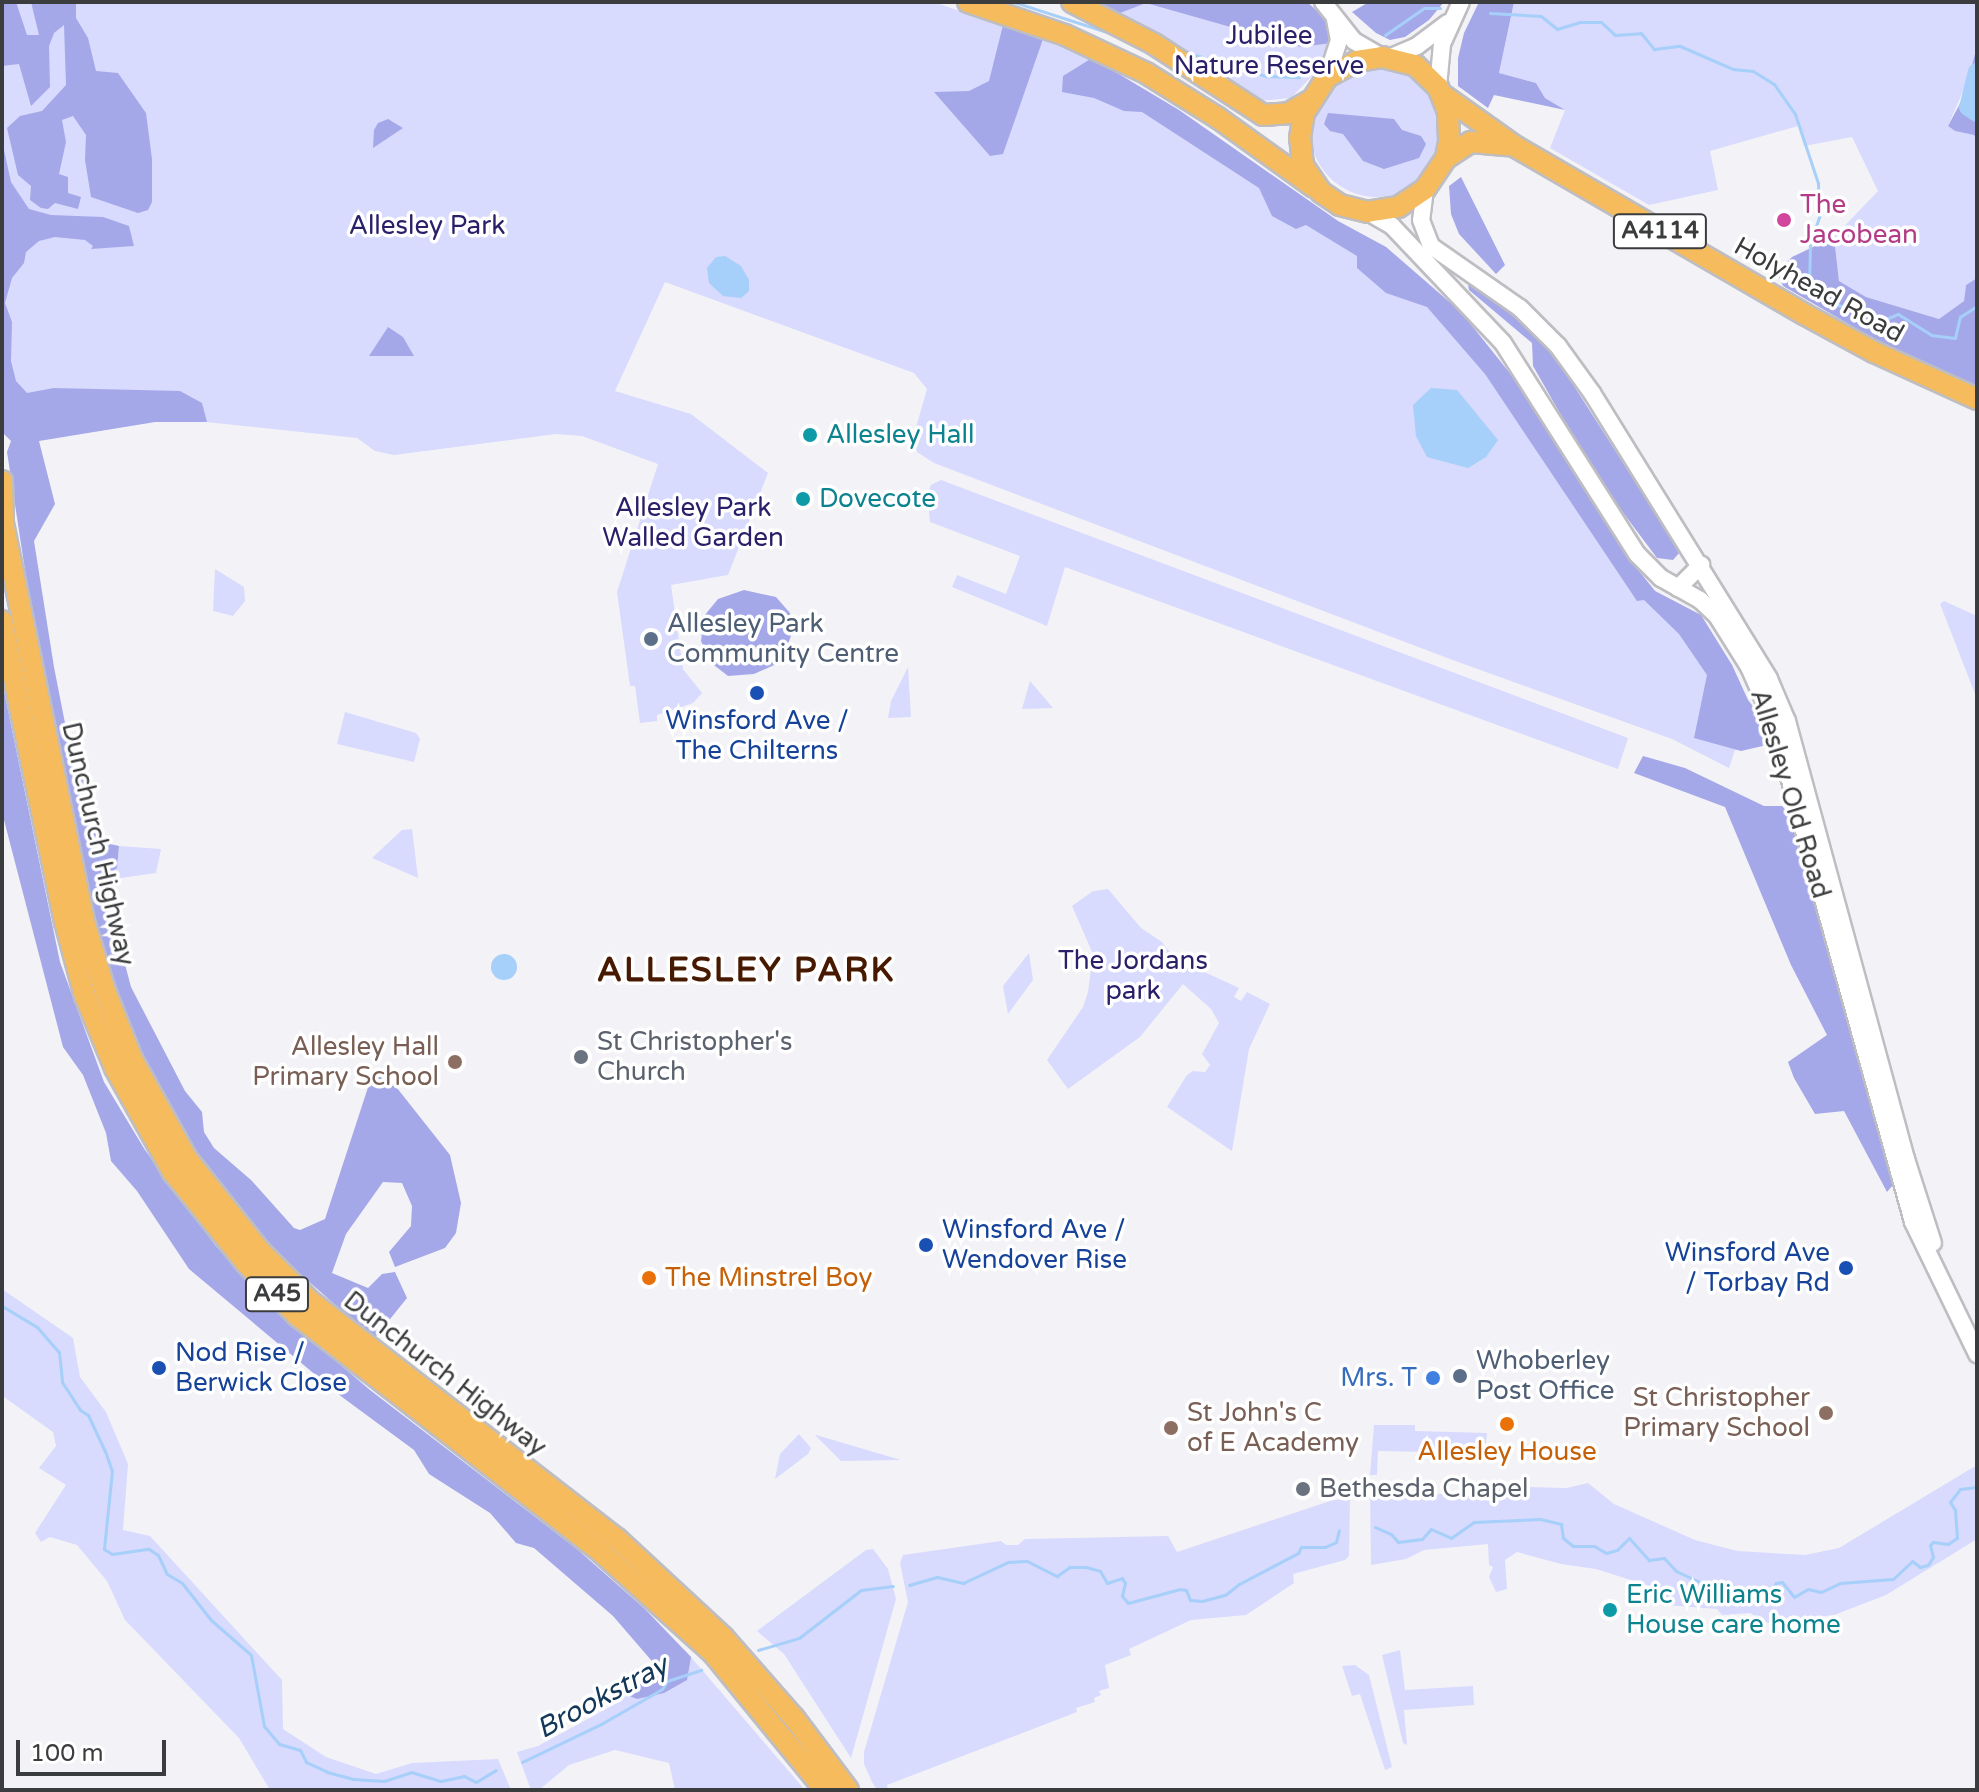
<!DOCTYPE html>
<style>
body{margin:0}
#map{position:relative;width:1979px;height:1792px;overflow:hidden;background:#f3f3f7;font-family:"Varela Round",sans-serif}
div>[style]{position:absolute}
.green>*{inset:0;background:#d8dafe}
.round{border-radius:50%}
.forest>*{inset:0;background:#a5a8e8}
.water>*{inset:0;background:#a6cff9}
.stream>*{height:3px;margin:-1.5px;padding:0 1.5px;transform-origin:1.5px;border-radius:1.5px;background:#a6cff9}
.river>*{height:18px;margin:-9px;padding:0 9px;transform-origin:9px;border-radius:9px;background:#a6cff9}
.roads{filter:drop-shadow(2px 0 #bebec2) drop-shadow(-2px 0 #bebec2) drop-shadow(0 2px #bebec2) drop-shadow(0 -2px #bebec2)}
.secondary>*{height:16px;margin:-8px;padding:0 8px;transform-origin:8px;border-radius:8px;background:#fff}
.highway>*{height:20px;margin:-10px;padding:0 10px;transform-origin:10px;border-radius:10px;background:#f5bb5d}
.dots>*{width:22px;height:22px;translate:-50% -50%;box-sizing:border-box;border:4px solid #fff;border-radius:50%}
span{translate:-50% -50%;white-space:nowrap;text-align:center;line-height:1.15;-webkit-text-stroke:7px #fff;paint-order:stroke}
.shield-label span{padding:2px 6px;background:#fff;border:2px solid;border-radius:6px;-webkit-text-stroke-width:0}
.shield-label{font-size:24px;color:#3b3c3d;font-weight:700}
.park-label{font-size:26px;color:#2a2069}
.hotel-label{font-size:26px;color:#b23c85}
.left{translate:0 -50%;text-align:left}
.street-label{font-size:26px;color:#3b3c3d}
.culture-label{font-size:26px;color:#0d838f}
.service-label{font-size:26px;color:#4e5e75}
.transit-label{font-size:26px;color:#164399}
.right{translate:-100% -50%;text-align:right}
.worship-label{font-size:26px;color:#5b616d}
.education-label{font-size:26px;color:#785e54}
.food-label{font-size:26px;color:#c56008}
.shop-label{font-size:26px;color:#366cbe}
.water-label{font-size:28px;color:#133759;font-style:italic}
.district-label{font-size:34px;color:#471900;font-weight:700;letter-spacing:2px}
.frame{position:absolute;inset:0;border:4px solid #3b3c3d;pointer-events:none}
.scale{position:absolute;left:16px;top:1740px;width:150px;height:36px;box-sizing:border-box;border:4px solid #3b3c3d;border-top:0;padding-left:10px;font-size:24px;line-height:28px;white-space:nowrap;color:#3b3c3d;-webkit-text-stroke:6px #fff;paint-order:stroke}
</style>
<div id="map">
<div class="green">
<i style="clip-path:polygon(2px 2px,934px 2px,1092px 58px,1179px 110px,1338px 221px,1386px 247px,1461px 312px,1524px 391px,1631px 561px,1655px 591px,1701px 615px,1732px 665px,1748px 700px,1764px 721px,1767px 745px,1735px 750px,1729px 768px,1672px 739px,1450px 659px,934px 463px,917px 452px,913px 438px,927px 389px,914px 373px,665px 282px,615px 391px,691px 414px,768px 473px,728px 575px,671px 585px,683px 669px,702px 693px,693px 703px,657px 715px,657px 721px,640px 723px,635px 686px,630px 686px,617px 592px,658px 464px,582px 436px,556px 434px,394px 455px,375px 451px,357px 438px,206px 422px,155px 422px,39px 440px,2px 370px)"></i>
<i style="clip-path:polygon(1097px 2px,1307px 2px,1319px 11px,1331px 43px,1314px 74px,1291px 98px,1258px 101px,1165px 39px)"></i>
<i style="clip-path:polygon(1514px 2px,1977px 2px,1977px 46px,1972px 70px,1948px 126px,1955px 131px,1974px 135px,1977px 141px,1977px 278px,1966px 285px,1964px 301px,1939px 319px,1866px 297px,1839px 281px,1834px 237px,1878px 191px,1852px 137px,1804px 146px,1798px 126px,1710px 151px,1718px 190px,1649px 205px,1550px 148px,1565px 110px,1545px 98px,1536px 83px,1499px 73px)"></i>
<i class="round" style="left:1310px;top:63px;width:134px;height:134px"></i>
<i style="clip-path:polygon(941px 480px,1628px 738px,1618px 769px,1065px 567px,1047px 626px,952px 587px,957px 575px,1006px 594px,1020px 556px,930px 522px,927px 494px,931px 485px)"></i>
<i style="clip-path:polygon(215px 569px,244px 587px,245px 601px,233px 616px,213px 611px)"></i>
<i style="clip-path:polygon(1944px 601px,1977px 616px,1977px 699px,1940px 604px)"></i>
<i style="clip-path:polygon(908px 667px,911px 717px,888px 718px,891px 701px)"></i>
<i style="clip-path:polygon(1030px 681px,1053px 708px,1022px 709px)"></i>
<i style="clip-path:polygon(345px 712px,416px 733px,420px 739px,414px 762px,337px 744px)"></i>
<i style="clip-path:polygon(412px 829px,418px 878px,372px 858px,402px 830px)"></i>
<i style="clip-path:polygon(119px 846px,161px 849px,156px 873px,107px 880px,117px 868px)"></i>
<i style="clip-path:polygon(1108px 889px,1141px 928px,1162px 942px,1174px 958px,1239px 988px,1234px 997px,1241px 1001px,1247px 992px,1270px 1004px,1249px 1049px,1232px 1151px,1167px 1107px,1187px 1075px,1193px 1071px,1205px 1072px,1210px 1065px,1202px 1054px,1219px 1023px,1211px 1009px,1183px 984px,1140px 1037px,1068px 1089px,1047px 1060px,1083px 1007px,1088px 992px,1093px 954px,1072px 906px,1093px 891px)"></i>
<i style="clip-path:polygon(1029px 953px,1033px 980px,1008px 1014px,1003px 986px)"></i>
<i style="clip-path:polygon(2px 1289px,73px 1338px,80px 1377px,106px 1412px,128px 1464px,123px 1530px,150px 1536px,282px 1680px,283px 1729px,326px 1757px,376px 1774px,412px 1763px,498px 1759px,511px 1790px,270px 1790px,239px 1738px,125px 1620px,107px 1581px,77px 1545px,50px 1537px,41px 1542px,35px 1533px,66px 1485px,39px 1468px,56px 1446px,53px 1432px,4px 1397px,2px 1399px)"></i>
<i style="clip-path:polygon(1374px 1425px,1415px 1425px,1415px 1431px,1487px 1433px,1485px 1453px,1378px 1451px,1377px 1475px,1370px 1475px)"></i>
<i style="clip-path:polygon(799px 1434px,811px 1448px,808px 1454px,775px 1479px,780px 1454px)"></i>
<i style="clip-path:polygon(815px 1435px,816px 1435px,901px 1460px,841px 1461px)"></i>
<i style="clip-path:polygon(1977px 1465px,1977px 1539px,1886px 1595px,1834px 1615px,1768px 1623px,1750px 1613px,1722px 1615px,1717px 1609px,1667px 1605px,1662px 1590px,1596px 1569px,1561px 1564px,1517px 1552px,1505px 1560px,1507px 1589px,1496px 1592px,1489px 1577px,1493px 1567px,1489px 1565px,1488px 1544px,1424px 1550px,1406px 1559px,1371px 1565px,1370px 1488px,1375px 1488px,1377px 1494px,1487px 1494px,1488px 1486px,1567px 1488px,1588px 1483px,1614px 1504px,1695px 1540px,1737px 1551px,1805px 1555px,1839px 1548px)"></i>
<i style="clip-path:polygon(1350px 1499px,1349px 1556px,1345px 1560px,1293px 1574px,1294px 1583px,1246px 1615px,1191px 1620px,1129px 1649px,1131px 1655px,1105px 1665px,1109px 1688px,1099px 1691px,1101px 1695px,1094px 1698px,1095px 1702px,1076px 1708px,1077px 1712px,887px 1785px,888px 1790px,877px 1790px,872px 1782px,864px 1764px,864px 1752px,908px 1602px,900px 1563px,903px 1555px,1001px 1541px,1006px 1545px,1018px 1545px,1025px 1539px,1168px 1536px,1177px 1552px,1333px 1500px)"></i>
<i style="clip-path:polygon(873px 1549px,888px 1569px,896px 1599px,851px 1758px,784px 1654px,757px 1631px,866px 1550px)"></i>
<i style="clip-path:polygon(684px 1649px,805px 1790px,675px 1790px,669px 1763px,615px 1750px,569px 1765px,539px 1790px,531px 1790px,517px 1752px,538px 1746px,617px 1703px,655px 1670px)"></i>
<i style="clip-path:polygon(1400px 1650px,1405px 1690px,1473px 1686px,1474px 1705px,1404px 1710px,1407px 1745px,1403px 1743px,1382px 1655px)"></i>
<i style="clip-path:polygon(1355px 1665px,1369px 1675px,1392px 1767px,1385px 1770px,1360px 1694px,1352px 1696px,1342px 1666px)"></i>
</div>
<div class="forest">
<i style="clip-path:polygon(2px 2px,16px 2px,27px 35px,39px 35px,31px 2px,76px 2px,76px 18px,88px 38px,96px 71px,118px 73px,146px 113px,152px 159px,152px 202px,148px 210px,138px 213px,91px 197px,85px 160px,86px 135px,73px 116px,62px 120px,66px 142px,59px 174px,68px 177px,68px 193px,81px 197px,78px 209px,55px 203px,48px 209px,41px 208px,30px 200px,31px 186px,18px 175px,7px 128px,20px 116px,42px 111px,66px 85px,64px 25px,54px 33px,49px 46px,50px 87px,31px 106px,19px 64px,2px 66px)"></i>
<i style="clip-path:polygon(1097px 2px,1307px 2px,1328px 21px,1331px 43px,1301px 47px,1146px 3px,1120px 13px)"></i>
<i style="clip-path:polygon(1369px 2px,1444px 2px,1429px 20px,1405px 37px,1390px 40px,1376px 33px,1352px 12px)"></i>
<i style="clip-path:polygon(1479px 2px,1514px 2px,1499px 73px,1536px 83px,1545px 98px,1565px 110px,1494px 95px,1488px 108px,1458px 86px,1458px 58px,1464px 33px)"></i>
<i style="clip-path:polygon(1003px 25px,1043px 39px,1003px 154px,990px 156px,934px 92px,969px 91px,989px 81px)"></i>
<i style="clip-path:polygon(1977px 46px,1977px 141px,1974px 135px,1955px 131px,1948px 126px,1964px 96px)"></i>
<i style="clip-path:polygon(1092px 58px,1179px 110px,1338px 221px,1386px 247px,1461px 312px,1524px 391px,1631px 561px,1655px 591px,1701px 615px,1732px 665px,1748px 700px,1764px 721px,1767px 745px,1741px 751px,1694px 738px,1707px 675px,1679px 634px,1644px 600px,1637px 601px,1485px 374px,1427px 307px,1386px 293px,1357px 268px,1357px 256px,1306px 225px,1296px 229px,1272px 216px,1259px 188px,1142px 112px,1124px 111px,1094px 98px,1062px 92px,1063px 76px)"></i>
<i style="clip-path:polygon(1328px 113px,1394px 119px,1402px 130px,1421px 136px,1426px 144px,1419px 158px,1384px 169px,1363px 161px,1343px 134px,1330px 131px,1324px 124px)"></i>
<i style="clip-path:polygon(388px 119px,403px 128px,373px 148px,374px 130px,378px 123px)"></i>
<i style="clip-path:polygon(2px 141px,11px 182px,29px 209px,51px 215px,103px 217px,129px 226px,134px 246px,91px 249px,93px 246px,85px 240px,55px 237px,39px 241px,26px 252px,24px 263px,12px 278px,5px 303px,12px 322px,11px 361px,16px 381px,27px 393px,54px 388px,180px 391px,202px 403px,207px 422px,155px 422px,39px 441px,55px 504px,34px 541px,54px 667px,74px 769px,87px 779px,97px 841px,119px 846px,117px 868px,103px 881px,131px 987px,185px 1091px,202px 1112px,204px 1132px,214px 1148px,251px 1180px,294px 1228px,300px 1230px,325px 1219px,373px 1072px,397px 1088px,450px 1155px,461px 1203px,456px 1233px,445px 1248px,395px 1267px,389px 1252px,411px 1226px,412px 1206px,402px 1183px,383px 1182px,346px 1234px,332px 1273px,368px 1288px,382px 1274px,395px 1272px,407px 1298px,374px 1339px,265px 1243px,174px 1127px,137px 1056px,94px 936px,44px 695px,7px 452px,11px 441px,2px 432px)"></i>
<i style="clip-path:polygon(1461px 177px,1505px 265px,1496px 274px,1459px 234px,1451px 214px,1449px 186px)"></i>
<i style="clip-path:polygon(1834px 237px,1839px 281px,1866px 297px,1939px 319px,1964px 301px,1966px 285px,1977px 278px,1977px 391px,1919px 365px,1783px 286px,1777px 273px,1792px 257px)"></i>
<i style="clip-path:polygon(1467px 279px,1544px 339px,1680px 552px,1673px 560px,1657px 558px,1597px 478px,1533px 366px,1532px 343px,1469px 290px)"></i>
<i style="clip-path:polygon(388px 327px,403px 337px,414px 356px,369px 356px)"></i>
<i style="clip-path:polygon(744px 590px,776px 597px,790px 613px,791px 636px,781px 662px,754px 674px,728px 676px,710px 662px,701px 641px,704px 616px,718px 599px)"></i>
<i style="clip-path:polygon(2px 681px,60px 962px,104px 1082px,145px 1150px,215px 1245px,273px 1307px,370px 1390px,577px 1549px,645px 1609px,691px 1657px,687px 1680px,664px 1693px,637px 1699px,627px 1695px,657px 1667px,613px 1616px,534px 1548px,516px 1543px,490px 1513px,429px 1474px,414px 1450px,342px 1397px,189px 1269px,137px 1191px,111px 1161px,106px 1133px,83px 1075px,63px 1047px,4px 820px)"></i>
<i style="clip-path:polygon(1643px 756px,1685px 768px,1764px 806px,1782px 806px,1788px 812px,1829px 939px,1873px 1100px,1893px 1185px,1887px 1192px,1844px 1111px,1815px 1114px,1794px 1078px,1788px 1062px,1827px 1035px,1791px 965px,1725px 807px,1634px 773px)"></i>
</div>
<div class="water">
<i style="clip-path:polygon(725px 256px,741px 266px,749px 280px,749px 291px,741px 298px,723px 296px,709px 283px,707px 268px,716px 257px)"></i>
<i style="clip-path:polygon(1431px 388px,1457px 390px,1498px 440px,1486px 457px,1468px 468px,1427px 457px,1416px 436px,1413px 405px)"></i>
<i class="round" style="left:491px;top:954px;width:26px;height:26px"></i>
</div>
<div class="stream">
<i style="left:1014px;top:2px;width:104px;rotate:17.9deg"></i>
<i style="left:1490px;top:13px;width:51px;rotate:3.4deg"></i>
<i style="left:1541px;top:16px;width:21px;rotate:39deg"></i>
<i style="left:1557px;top:29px;width:24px;rotate:-17deg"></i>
<i style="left:1580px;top:22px;width:21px"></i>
<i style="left:1601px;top:22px;width:19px;rotate:43deg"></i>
<i style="left:1615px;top:35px;width:26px;rotate:-4deg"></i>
<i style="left:1641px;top:33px;width:21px;rotate:51deg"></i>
<i style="left:1654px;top:49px;width:26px;rotate:-7deg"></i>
<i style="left:1680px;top:46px;width:58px;rotate:23.5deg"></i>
<i style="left:1733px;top:69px;width:20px;rotate:6deg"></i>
<i style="left:1753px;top:71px;width:25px;rotate:32deg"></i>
<i style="left:1774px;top:84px;width:37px;rotate:55deg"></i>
<i style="left:1795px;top:114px;width:73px;rotate:71.6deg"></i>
<i style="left:1818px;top:183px;width:34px;rotate:88deg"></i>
<i style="left:1819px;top:217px;width:29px;rotate:108deg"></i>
<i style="left:1810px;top:245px;width:43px;rotate:91.3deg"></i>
<i style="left:1809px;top:288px;width:34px;rotate:30deg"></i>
<i style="left:1838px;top:305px;width:50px;rotate:16.3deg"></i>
<i style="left:1886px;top:319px;width:13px;rotate:-23deg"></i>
<i style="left:1898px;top:314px;width:39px;rotate:32deg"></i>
<i style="left:1931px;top:335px;width:24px;rotate:7deg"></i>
<i style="left:1955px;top:338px;width:22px;rotate:-77deg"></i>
<i style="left:1960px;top:317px;width:20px;rotate:-33deg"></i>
<i style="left:1385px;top:35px;width:47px;rotate:-34.7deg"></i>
<i style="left:1424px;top:8px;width:16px"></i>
<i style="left:1182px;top:51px;width:88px;rotate:16.6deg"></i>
<i style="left:1266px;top:76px;width:33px;rotate:2deg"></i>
<i style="left:2px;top:1306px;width:41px;rotate:31deg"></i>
<i style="left:37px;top:1327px;width:33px;rotate:49deg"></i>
<i style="left:59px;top:1352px;width:30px;rotate:84deg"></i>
<i style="left:62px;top:1382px;width:33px;rotate:57deg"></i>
<i style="left:80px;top:1410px;width:9px;rotate:32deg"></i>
<i style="left:88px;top:1415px;width:40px;rotate:65deg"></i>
<i style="left:105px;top:1451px;width:21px;rotate:71deg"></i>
<i style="left:112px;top:1471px;width:78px;rotate:95.9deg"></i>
<i style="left:104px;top:1549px;width:9px;rotate:32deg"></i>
<i style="left:112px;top:1554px;width:37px;rotate:-8deg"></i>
<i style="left:149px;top:1549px;width:11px;rotate:34deg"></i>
<i style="left:158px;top:1555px;width:21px;rotate:65deg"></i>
<i style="left:167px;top:1574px;width:17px;rotate:31deg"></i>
<i style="left:182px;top:1583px;width:47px;rotate:51.9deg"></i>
<i style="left:211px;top:1620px;width:53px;rotate:41.2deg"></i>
<i style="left:251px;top:1655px;width:72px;rotate:79.6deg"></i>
<i style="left:264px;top:1726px;width:23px;rotate:50deg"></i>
<i style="left:279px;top:1744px;width:22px;rotate:16deg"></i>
<i style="left:300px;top:1750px;width:13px;rotate:63deg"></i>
<i style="left:306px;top:1762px;width:23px;rotate:25deg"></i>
<i style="left:327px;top:1772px;width:28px;rotate:15deg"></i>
<i style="left:354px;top:1779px;width:30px;rotate:4deg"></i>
<i style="left:384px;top:1781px;width:28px;rotate:-18deg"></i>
<i style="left:411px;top:1772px;width:31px;rotate:17deg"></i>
<i style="left:441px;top:1781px;width:24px;rotate:-12deg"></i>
<i style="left:464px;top:1776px;width:13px;rotate:27deg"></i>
<i style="left:476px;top:1782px;width:23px;rotate:-31deg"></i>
<i style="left:1375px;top:1527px;width:17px;rotate:24deg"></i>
<i style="left:1391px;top:1534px;width:11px;rotate:49deg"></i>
<i style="left:1398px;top:1542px;width:24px;rotate:-7deg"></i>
<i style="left:1422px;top:1539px;width:13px;rotate:-48deg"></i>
<i style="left:1431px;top:1529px;width:22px;rotate:24deg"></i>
<i style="left:1451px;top:1538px;width:28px;rotate:-35deg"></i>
<i style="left:1474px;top:1522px;width:66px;rotate:-2.6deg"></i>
<i style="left:1540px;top:1519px;width:22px;rotate:13deg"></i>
<i style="left:1561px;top:1524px;width:14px;rotate:82deg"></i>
<i style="left:1563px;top:1538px;width:13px;rotate:39deg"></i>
<i style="left:1573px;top:1546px;width:21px"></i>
<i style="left:1594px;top:1546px;width:14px;rotate:30deg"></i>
<i style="left:1606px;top:1553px;width:11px;rotate:-15deg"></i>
<i style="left:1617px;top:1550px;width:17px;rotate:-45deg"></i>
<i style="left:1629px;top:1538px;width:30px;rotate:48deg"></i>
<i style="left:1649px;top:1560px;width:15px;rotate:-8deg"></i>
<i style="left:1664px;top:1558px;width:18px;rotate:47deg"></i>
<i style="left:1676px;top:1571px;width:66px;rotate:25deg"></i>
<i style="left:1736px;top:1599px;width:10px"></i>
<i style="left:1746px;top:1599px;width:11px;rotate:-49deg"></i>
<i style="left:1753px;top:1591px;width:14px;rotate:39deg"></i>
<i style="left:1764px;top:1600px;width:4px;rotate:-27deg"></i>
<i style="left:1768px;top:1598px;width:17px;rotate:-62deg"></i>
<i style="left:1776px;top:1583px;width:6px;rotate:-9deg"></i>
<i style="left:1782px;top:1582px;width:19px;rotate:51deg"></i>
<i style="left:1794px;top:1597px;width:16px;rotate:-30deg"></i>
<i style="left:1808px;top:1589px;width:13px;rotate:13deg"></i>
<i style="left:1821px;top:1592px;width:21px;rotate:-25deg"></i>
<i style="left:1840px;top:1583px;width:53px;rotate:-4.3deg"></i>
<i style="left:1893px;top:1579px;width:26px;rotate:-43deg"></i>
<i style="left:1912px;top:1561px;width:10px;rotate:37deg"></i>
<i style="left:1920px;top:1567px;width:8px;rotate:-14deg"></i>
<i style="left:1928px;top:1565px;width:9px;rotate:-58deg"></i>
<i style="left:1933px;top:1557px;width:12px;rotate:-104deg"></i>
<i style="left:1930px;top:1545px;width:4px;rotate:-45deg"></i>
<i style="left:1933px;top:1542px;width:15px;rotate:8deg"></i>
<i style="left:1948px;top:1544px;width:11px;rotate:-34deg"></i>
<i style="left:1957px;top:1538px;width:28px;rotate:-94deg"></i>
<i style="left:1955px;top:1510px;width:9px;rotate:-122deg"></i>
<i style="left:1950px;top:1502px;width:16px;rotate:-52deg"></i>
<i style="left:1960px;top:1489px;width:17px;rotate:-7deg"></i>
<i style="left:909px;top:1585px;width:29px;rotate:-16deg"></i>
<i style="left:937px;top:1577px;width:27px;rotate:13deg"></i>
<i style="left:963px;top:1583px;width:50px;rotate:-25deg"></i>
<i style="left:1008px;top:1562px;width:19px;rotate:-3deg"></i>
<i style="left:1027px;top:1561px;width:34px;rotate:27deg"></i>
<i style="left:1057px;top:1576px;width:16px;rotate:-35deg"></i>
<i style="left:1070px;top:1567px;width:16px"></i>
<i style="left:1086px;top:1567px;width:15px;rotate:16deg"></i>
<i style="left:1100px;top:1571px;width:14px;rotate:60deg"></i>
<i style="left:1107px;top:1583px;width:16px;rotate:-18deg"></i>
<i style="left:1122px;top:1578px;width:6px;rotate:59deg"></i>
<i style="left:1125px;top:1583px;width:13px;rotate:103deg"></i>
<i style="left:1122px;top:1596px;width:9px;rotate:49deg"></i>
<i style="left:1128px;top:1603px;width:54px;rotate:-15.1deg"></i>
<i style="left:1180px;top:1589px;width:6px;rotate:9deg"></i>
<i style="left:1186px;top:1590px;width:11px;rotate:68deg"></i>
<i style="left:1190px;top:1600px;width:12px;rotate:5deg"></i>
<i style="left:1202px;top:1601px;width:24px;rotate:-15deg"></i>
<i style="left:1225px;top:1595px;width:18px;rotate:-38deg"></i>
<i style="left:1239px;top:1584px;width:67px;rotate:-27.7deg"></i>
<i style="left:1298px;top:1553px;width:7px;rotate:-63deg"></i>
<i style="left:1301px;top:1547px;width:24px"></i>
<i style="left:1325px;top:1547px;width:12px;rotate:-24deg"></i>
<i style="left:1336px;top:1542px;width:12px;rotate:-76deg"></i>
<i style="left:758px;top:1650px;width:43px;rotate:-16.3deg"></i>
<i style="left:799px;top:1638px;width:78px;rotate:-37.7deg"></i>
<i style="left:861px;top:1590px;width:32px;rotate:-7deg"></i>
<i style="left:522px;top:1762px;width:88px;rotate:-25.7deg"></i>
<i style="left:601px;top:1724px;width:70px;rotate:-29.8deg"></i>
<i style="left:662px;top:1689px;width:9px;rotate:-58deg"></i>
<i style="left:667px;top:1681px;width:36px;rotate:-18deg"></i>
</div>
<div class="river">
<i style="left:1977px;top:72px;width:36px;rotate:104deg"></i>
<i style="left:1968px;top:107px;width:11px;rotate:34deg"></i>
</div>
<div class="roads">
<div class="secondary">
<i style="left:1323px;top:2px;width:50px;rotate:51.5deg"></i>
<i style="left:1354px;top:41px;width:32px;rotate:30deg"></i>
<i style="left:1391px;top:57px;width:28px;rotate:-23deg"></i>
<i style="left:1417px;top:46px;width:38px;rotate:-37deg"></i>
<i style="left:1327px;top:77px;width:39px;rotate:-72deg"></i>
<i style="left:1339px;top:40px;width:21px;rotate:-101deg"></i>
<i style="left:1438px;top:87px;width:43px;rotate:-84.7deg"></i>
<i style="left:1442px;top:44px;width:46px;rotate:-65.7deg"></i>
<i style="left:1425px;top:189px;width:31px;rotate:97deg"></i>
<i style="left:1421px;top:220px;width:28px;rotate:69deg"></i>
<i style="left:1431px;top:246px;width:108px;rotate:34.9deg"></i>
<i style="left:1520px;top:308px;width:54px;rotate:45deg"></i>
<i style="left:1558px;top:346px;width:58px;rotate:54.1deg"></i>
<i style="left:1592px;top:393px;width:336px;rotate:58.2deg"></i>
<i style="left:1769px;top:679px;width:46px;rotate:66.8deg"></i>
<i style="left:1787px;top:721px;width:454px;rotate:74.8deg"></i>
<i style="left:1906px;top:1159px;width:88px;rotate:72.2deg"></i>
<i style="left:1368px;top:212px;width:28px;rotate:30deg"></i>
<i style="left:1392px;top:226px;width:161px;rotate:46.5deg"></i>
<i style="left:1503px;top:343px;width:250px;rotate:57.6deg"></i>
<i style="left:1637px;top:554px;width:34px;rotate:45deg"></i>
<i style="left:1661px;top:578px;width:45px;rotate:29.4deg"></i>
<i style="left:1700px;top:600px;width:23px;rotate:43deg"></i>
<i style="left:1717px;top:616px;width:60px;rotate:57.9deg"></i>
<i style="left:1749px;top:667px;width:61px;rotate:65.9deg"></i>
<i style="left:1774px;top:723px;width:518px;rotate:74.43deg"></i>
<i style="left:1913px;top:1222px;width:147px;rotate:64.1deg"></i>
<i style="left:1678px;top:588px;width:33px;rotate:-45deg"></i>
</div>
<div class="highway">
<i style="left:968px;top:2px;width:102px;rotate:18.8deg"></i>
<i style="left:1065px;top:35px;width:89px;rotate:25.1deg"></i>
<i style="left:1146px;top:73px;width:85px;rotate:32deg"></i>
<i style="left:1218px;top:118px;width:118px;rotate:35.7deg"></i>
<i style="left:1072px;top:2px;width:92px;rotate:27.1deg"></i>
<i style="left:1154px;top:44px;width:130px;rotate:33.1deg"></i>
<i style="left:1263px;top:115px;width:26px;rotate:-4deg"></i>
<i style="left:1289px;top:113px;width:24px;rotate:-30deg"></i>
<i style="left:1382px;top:57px;width:34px;rotate:14deg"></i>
<i style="left:1415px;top:65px;width:32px;rotate:44deg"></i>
<i style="left:1438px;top:87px;width:27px;rotate:68deg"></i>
<i style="left:1448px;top:112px;width:30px;rotate:88deg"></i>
<i style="left:1449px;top:142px;width:16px;rotate:101deg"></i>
<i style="left:1446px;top:158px;width:37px;rotate:124deg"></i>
<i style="left:1425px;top:189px;width:32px;rotate:146deg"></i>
<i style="left:1398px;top:207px;width:30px;rotate:171deg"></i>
<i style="left:1368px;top:212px;width:29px;rotate:-166deg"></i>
<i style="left:1340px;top:205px;width:23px;rotate:-146deg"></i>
<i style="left:1321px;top:192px;width:32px;rotate:-124deg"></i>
<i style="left:1303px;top:165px;width:27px;rotate:-96deg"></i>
<i style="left:1300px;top:138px;width:25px;rotate:-81deg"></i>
<i style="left:1304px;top:113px;width:43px;rotate:-57.4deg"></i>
<i style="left:1327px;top:77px;width:34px;rotate:-28deg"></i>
<i style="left:1357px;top:61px;width:25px;rotate:-9deg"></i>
<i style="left:1444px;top:96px;width:88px;rotate:35.3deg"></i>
<i style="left:1516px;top:147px;width:333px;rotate:30.1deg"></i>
<i style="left:1804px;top:314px;width:80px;rotate:28.5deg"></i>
<i style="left:1874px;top:352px;width:113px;rotate:24.5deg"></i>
<i style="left:1446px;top:158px;width:30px;rotate:-33deg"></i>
<i style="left:1471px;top:142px;width:37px;rotate:5deg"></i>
<i style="left:2px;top:481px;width:43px;rotate:88.7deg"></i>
<i style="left:2px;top:518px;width:411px;rotate:78.5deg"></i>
<i style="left:84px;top:921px;width:73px;rotate:73.3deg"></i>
<i style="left:105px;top:991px;width:73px;rotate:68.3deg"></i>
<i style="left:132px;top:1059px;width:114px;rotate:61.2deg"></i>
<i style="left:187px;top:1159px;width:117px;rotate:51.6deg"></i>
<i style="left:260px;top:1251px;width:71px;rotate:45deg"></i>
<i style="left:310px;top:1301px;width:388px;rotate:37.8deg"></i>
<i style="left:617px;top:1539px;width:144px;rotate:42.8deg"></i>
<i style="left:723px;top:1637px;width:108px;rotate:48.8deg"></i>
<i style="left:794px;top:1718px;width:90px;rotate:53.1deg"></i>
<i style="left:2px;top:621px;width:308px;rotate:78.2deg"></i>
<i style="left:65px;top:922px;width:77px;rotate:74.9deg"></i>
<i style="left:85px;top:996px;width:78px;rotate:67.4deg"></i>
<i style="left:115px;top:1068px;width:119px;rotate:60.9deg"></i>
<i style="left:173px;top:1172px;width:118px;rotate:51.2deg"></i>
<i style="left:247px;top:1264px;width:73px;rotate:45.6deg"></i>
<i style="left:298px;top:1316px;width:385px;rotate:37.9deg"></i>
<i style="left:602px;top:1553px;width:149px;rotate:42deg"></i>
<i style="left:713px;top:1653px;width:177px;rotate:50.7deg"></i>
</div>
</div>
<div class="dots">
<i style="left:1784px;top:220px;background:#d1479c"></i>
<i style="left:810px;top:435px;background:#0f9aa8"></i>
<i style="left:803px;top:499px;background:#0f9aa8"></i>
<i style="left:651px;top:639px;background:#5c6f8a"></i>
<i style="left:757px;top:693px;background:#1a4fb4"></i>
<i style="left:581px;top:1057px;background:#6b7280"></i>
<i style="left:455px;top:1062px;background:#8d6e63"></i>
<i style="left:926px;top:1245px;background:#1a4fb4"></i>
<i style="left:1846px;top:1268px;background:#1a4fb4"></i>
<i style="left:649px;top:1278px;background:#e8710a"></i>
<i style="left:159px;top:1368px;background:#1a4fb4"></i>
<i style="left:1460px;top:1376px;background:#5c6f8a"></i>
<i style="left:1433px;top:1378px;background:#3f7fe0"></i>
<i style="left:1826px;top:1413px;background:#8d6e63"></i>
<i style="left:1507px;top:1424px;background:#e8710a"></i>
<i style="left:1171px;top:1428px;background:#8d6e63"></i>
<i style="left:1303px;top:1489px;background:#6b7280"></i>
<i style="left:1610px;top:1610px;background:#0f9aa8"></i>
</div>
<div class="shield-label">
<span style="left:1660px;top:231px">A4114</span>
<span style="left:277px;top:1294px">A45</span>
</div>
<div class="park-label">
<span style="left:1269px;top:51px">Jubilee<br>Nature Reserve</span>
<span style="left:427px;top:226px">Allesley Park</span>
<span style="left:693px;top:523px">Allesley Park<br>Walled Garden</span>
<span style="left:1133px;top:976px">The Jordans<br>park</span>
</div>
<div class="hotel-label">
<span class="left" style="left:1800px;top:220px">The<br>Jacobean</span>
</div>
<div class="street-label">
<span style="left:1819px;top:290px;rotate:29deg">Holyhead Road</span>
<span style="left:1790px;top:794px;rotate:73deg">Allesley Old Road</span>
<span style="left:98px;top:844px;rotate:77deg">Dunchurch Highway</span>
<span style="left:445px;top:1374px;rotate:38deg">Dunchurch Highway</span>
</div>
<div class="culture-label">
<span class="left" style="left:826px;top:435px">Allesley Hall</span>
<span class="left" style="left:819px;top:499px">Dovecote</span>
<span class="left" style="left:1626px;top:1610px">Eric Williams<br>House care home</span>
</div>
<div class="service-label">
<span class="left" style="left:667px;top:639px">Allesley Park<br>Community Centre</span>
<span class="left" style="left:1476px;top:1376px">Whoberley<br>Post Office</span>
</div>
<div class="transit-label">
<span style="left:757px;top:736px">Winsford Ave /<br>The Chilterns</span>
<span class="left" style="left:942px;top:1245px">Winsford Ave /<br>Wendover Rise</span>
<span class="right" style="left:1830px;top:1268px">Winsford Ave<br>/ Torbay Rd</span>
<span class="left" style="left:175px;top:1368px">Nod Rise /<br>Berwick Close</span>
</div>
<div class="worship-label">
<span class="left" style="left:597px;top:1057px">St Christopher's<br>Church</span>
<span class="left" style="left:1319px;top:1489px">Bethesda Chapel</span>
</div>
<div class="education-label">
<span class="right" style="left:439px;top:1062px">Allesley Hall<br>Primary School</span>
<span class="right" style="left:1810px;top:1413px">St Christopher<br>Primary School</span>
<span class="left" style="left:1187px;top:1428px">St John's C<br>of E Academy</span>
</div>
<div class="food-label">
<span class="left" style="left:665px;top:1278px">The Minstrel Boy</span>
<span style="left:1507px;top:1452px">Allesley House</span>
</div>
<div class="shop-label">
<span class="right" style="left:1417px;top:1378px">Mrs. T</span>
</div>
<div class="water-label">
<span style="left:602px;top:1697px;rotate:-28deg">Brookstray</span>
</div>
<div class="district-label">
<span style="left:746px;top:971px">ALLESLEY PARK</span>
</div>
<div class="frame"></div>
<div class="scale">100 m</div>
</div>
